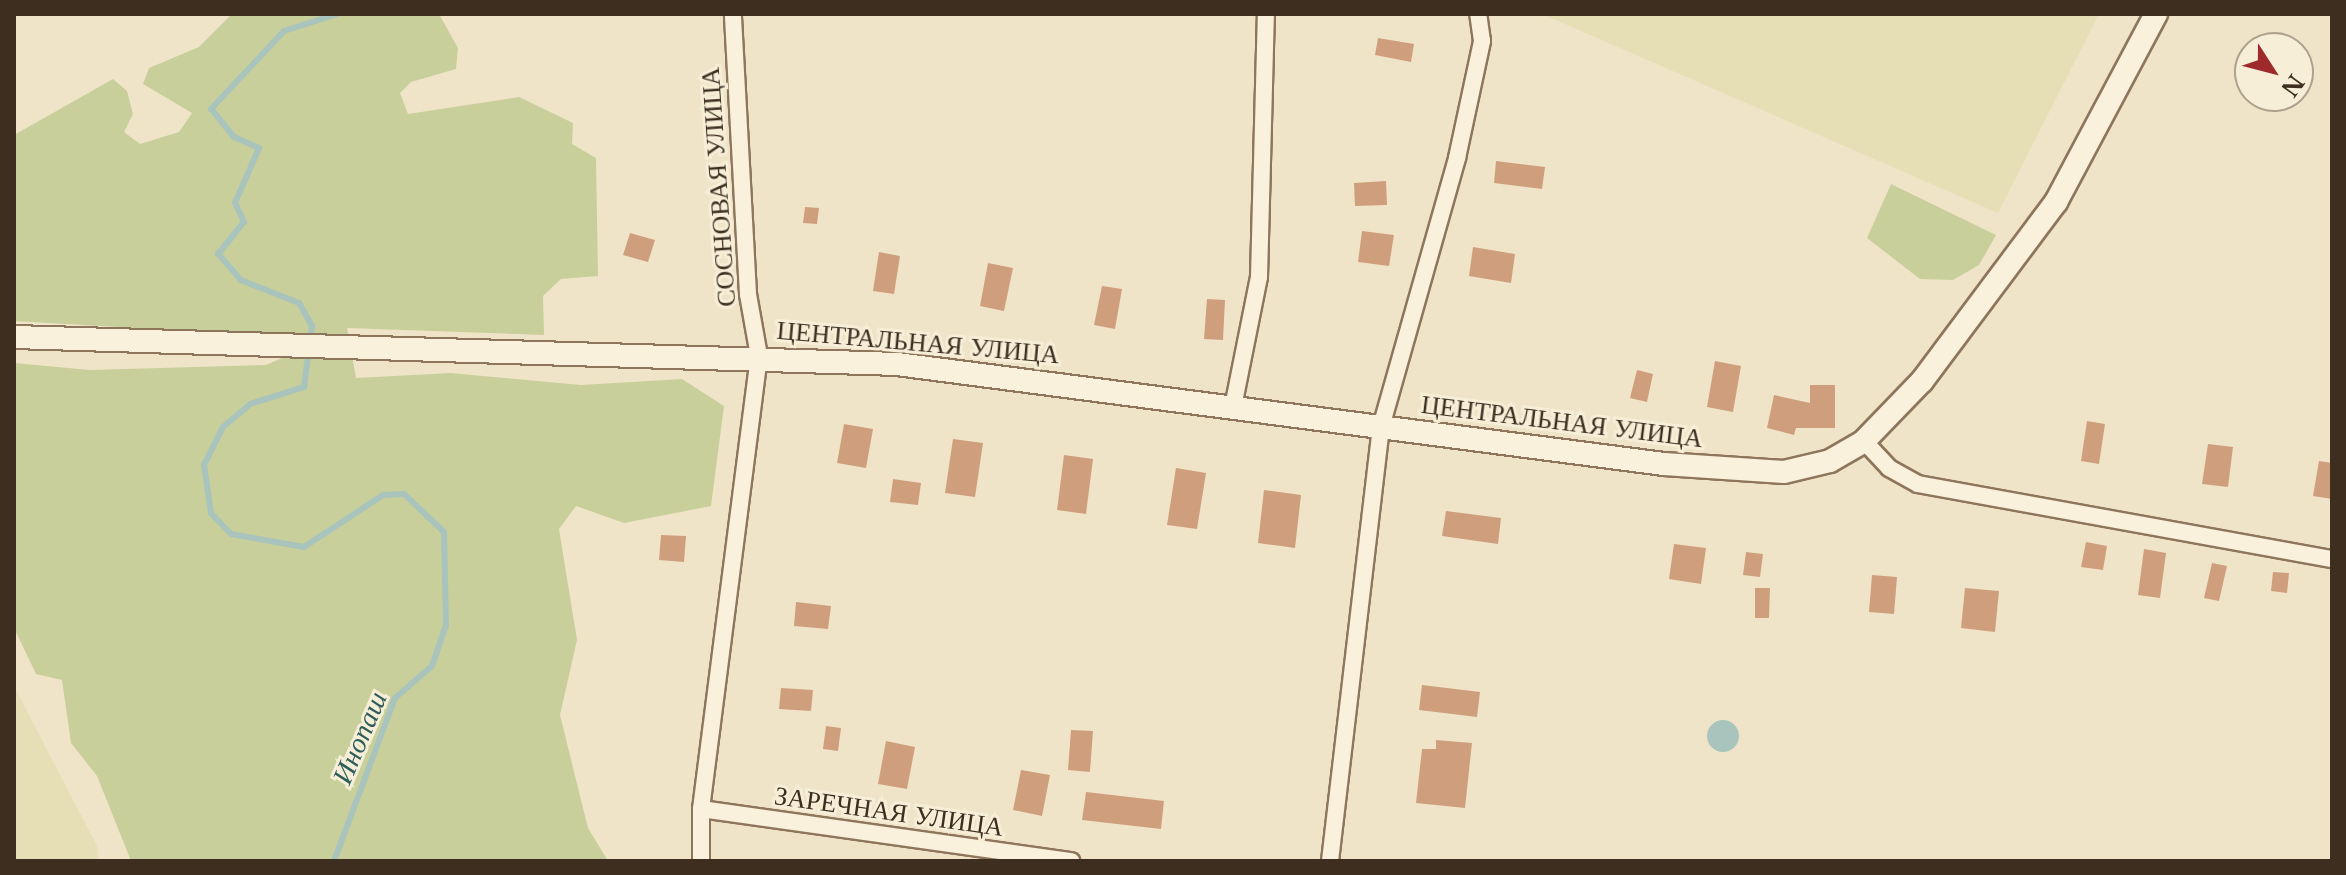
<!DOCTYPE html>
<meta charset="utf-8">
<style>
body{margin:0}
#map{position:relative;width:2346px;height:875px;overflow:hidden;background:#f0e4c8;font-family:"Libre Baskerville",serif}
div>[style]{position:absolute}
.farmland>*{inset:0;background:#e6deb5}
.green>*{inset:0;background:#c9cf9b}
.water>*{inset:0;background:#a9c4bc}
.round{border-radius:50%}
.stream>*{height:6px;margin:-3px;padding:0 3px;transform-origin:3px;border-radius:3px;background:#a9c4bc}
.building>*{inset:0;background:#cf9f7d}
.roads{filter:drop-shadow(2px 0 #8d765c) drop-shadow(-2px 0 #8d765c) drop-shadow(0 2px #8d765c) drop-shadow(0 -2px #8d765c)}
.street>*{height:16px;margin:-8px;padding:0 8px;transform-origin:8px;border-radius:8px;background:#faf1dc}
.secondary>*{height:22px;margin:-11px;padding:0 11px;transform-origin:11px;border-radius:11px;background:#faf1dc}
span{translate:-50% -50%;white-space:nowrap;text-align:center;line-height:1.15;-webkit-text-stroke:6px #f7eed8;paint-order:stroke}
.street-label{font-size:26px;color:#3d2e20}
.water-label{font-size:28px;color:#2f5d5a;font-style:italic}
.frame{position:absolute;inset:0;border:16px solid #3d2e20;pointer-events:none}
.north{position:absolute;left:2234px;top:32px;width:80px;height:80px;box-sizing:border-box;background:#f7eed8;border:2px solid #ada18e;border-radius:50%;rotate:126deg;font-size:22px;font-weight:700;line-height:32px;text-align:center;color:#3d2e20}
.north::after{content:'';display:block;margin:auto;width:28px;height:36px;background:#9e2a2b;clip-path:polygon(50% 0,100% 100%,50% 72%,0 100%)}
</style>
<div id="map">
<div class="farmland">
<i style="clip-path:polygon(1542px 14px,2099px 14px,1998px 213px)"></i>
<i style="clip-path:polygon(14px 686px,97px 846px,98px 861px,14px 861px)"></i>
</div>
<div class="green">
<i style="clip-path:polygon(232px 14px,439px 14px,458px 48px,456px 69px,411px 82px,400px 93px,408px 114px,519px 97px,573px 123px,572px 144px,596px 158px,598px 276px,561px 279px,543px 296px,544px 335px,347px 328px,356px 378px,451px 373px,581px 385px,682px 379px,724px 406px,711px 506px,624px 523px,576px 506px,559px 529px,577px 640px,560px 715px,588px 828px,608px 861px,131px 861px,97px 776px,71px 743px,62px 680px,36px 674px,14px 628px,14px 363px,90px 370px,266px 365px,282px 358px,276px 341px,238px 334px,14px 321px,14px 135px,113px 79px,127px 91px,133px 114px,124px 132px,140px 144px,179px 132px,192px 113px,143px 84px,149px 68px,199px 47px)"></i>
<i style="clip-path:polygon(1891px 184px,1996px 235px,1979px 265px,1953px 280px,1920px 279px,1867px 238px)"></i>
</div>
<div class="water">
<i class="round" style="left:1707px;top:720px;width:32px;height:32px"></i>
</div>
<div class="stream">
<i style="left:334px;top:861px;width:174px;rotate:-69.5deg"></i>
<i style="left:395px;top:698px;width:49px;rotate:-40.9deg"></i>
<i style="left:432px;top:666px;width:43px;rotate:-71.1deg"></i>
<i style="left:446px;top:625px;width:93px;rotate:-91.2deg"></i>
<i style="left:444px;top:532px;width:55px;rotate:-136.5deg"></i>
<i style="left:404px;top:494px;width:21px;rotate:177deg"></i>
<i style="left:383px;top:495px;width:95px;rotate:146.6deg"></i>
<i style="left:304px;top:547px;width:74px;rotate:-169.9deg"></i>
<i style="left:231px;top:534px;width:29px;rotate:-134deg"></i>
<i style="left:211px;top:513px;width:49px;rotate:-98.3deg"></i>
<i style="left:204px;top:465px;width:42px;rotate:-63.4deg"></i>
<i style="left:223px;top:427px;width:35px;rotate:-40deg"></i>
<i style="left:250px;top:404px;width:57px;rotate:-17.5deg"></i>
<i style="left:304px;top:387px;width:62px;rotate:-82.5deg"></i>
<i style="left:312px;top:326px;width:26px;rotate:-119deg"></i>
<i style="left:299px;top:303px;width:62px;rotate:-158.4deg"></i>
<i style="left:241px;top:280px;width:35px;rotate:-131deg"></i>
<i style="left:218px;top:254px;width:41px;rotate:-50.9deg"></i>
<i style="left:244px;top:222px;width:21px;rotate:-115deg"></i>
<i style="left:235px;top:203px;width:60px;rotate:-66.4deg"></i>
<i style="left:259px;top:148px;width:27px;rotate:-156deg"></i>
<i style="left:234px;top:137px;width:36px;rotate:-129deg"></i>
<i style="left:211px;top:109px;width:107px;rotate:-46.9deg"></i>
<i style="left:284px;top:31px;width:56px;rotate:-17.8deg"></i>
</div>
<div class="building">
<i style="clip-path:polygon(1378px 38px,1414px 44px,1411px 62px,1375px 55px)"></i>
<i style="clip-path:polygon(1496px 161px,1545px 167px,1542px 189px,1494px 183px)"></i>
<i style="clip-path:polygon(1386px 181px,1387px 205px,1355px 206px,1354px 183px)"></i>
<i style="clip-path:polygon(805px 207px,819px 208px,817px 224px,803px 223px)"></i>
<i style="clip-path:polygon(1362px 231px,1394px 235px,1389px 266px,1358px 262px)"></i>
<i style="clip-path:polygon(630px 233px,655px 240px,648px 262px,623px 255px)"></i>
<i style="clip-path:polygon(1473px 247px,1515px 254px,1511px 283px,1469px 276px)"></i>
<i style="clip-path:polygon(879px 252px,900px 256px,894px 294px,873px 291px)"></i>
<i style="clip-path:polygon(988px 263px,1013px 268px,1004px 311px,980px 306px)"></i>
<i style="clip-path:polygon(1102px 286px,1122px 289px,1115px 329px,1094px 325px)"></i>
<i style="clip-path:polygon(1207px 299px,1225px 300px,1223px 340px,1204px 339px)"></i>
<i style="clip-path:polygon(1715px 361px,1741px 366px,1733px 412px,1707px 407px)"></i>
<i style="clip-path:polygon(1637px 370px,1653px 374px,1647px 402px,1630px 398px)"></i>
<i style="clip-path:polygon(1810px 385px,1835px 385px,1835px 428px,1796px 428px,1794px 435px,1767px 428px,1774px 395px,1810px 403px)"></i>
<i style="clip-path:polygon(2087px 421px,2105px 424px,2099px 464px,2081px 461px)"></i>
<i style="clip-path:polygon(844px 424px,873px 429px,866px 468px,837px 463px)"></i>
<i style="clip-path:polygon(953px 439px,983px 443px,975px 497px,945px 493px)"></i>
<i style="clip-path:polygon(2208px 444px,2233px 447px,2228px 487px,2202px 484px)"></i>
<i style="clip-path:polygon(1064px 455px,1093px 459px,1086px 514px,1057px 510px)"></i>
<i style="clip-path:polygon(2319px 461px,2332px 463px,2332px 499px,2313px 496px)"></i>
<i style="clip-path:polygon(1176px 468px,1206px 473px,1197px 529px,1167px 525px)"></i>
<i style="clip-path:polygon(893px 479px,921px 483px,918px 505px,890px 502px)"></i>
<i style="clip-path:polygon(1264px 490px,1301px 495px,1295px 548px,1258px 543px)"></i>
<i style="clip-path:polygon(1446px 511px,1501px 518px,1498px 544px,1442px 536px)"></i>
<i style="clip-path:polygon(661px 535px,686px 536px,684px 562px,659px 560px)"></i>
<i style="clip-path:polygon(2086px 542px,2107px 546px,2103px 570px,2081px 567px)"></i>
<i style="clip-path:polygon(1674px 544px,1706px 548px,1701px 584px,1669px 579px)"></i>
<i style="clip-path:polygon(2144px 549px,2166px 553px,2160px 598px,2138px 595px)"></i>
<i style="clip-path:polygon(1746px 552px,1763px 554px,1760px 577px,1743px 575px)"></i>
<i style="clip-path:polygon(2212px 563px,2227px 566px,2219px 601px,2204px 598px)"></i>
<i style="clip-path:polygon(2273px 572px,2289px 573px,2287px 593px,2271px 591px)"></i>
<i style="clip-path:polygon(1872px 575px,1897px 577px,1894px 614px,1869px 612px)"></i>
<i style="clip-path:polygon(1755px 588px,1770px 588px,1769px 618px,1755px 618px)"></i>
<i style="clip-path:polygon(1965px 588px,1999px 591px,1995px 632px,1961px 628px)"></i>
<i style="clip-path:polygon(796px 602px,831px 606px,828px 629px,794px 626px)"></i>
<i style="clip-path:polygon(1422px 685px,1480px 692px,1477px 717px,1419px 710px)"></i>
<i style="clip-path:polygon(781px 688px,813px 690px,811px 711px,779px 709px)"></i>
<i style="clip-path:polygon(826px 726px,841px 728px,838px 751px,823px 749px)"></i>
<i style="clip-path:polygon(1071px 730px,1093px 731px,1090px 772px,1068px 770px)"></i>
<i style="clip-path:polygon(1436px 740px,1472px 743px,1465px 808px,1416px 803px,1422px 749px,1436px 749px)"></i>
<i style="clip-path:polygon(886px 741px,915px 747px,907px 789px,878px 784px)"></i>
<i style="clip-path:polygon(1021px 770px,1050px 775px,1042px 816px,1013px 810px)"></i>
<i style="clip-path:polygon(1086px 792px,1164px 801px,1161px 829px,1082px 820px)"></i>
</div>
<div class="roads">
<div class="street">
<i style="left:1233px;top:407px;width:133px;rotate:-78.7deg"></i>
<i style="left:1259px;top:277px;width:263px;rotate:-88.5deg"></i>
<i style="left:1864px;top:441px;width:37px;rotate:47deg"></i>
<i style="left:1889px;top:468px;width:33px;rotate:29deg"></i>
<i style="left:1918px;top:484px;width:421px;rotate:10.3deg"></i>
<i style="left:701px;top:809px;width:374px;rotate:8deg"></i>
<i style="left:701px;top:861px;width:52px;rotate:-90deg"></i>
<i style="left:701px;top:809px;width:457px;rotate:-82.7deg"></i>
<i style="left:759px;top:356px;width:63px;rotate:-100.1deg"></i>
<i style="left:748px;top:294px;width:280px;rotate:-93.1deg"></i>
<i style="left:1330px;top:861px;width:437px;rotate:-83.3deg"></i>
<i style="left:1381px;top:427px;width:280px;rotate:-74.2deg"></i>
<i style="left:1457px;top:158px;width:120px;rotate:-77.9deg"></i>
<i style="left:1482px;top:41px;width:27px;rotate:-98deg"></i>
</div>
<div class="secondary">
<i style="left:14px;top:337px;width:883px;rotate:1.75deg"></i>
<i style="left:897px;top:364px;width:773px;rotate:7.43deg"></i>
<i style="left:1664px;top:464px;width:120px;rotate:3.8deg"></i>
<i style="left:1784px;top:472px;width:47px;rotate:-13.4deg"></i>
<i style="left:1830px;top:461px;width:39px;rotate:-30deg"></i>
<i style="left:1864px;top:441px;width:83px;rotate:-46deg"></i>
<i style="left:1922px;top:381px;width:224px;rotate:-53.2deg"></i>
<i style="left:2056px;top:202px;width:213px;rotate:-62deg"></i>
</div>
</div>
<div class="street-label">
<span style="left:719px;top:187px;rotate:-94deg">СОСНОВАЯ УЛИЦА</span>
<span style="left:918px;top:343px;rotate:5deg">ЦЕНТРАЛЬНАЯ УЛИЦА</span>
<span style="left:1562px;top:422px;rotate:7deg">ЦЕНТРАЛЬНАЯ УЛИЦА</span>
<span style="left:889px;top:812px;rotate:8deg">ЗАРЕЧНАЯ УЛИЦА</span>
</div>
<div class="water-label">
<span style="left:360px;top:738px;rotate:-67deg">Инопаш</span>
</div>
<div class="frame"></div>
<div class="north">N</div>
</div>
